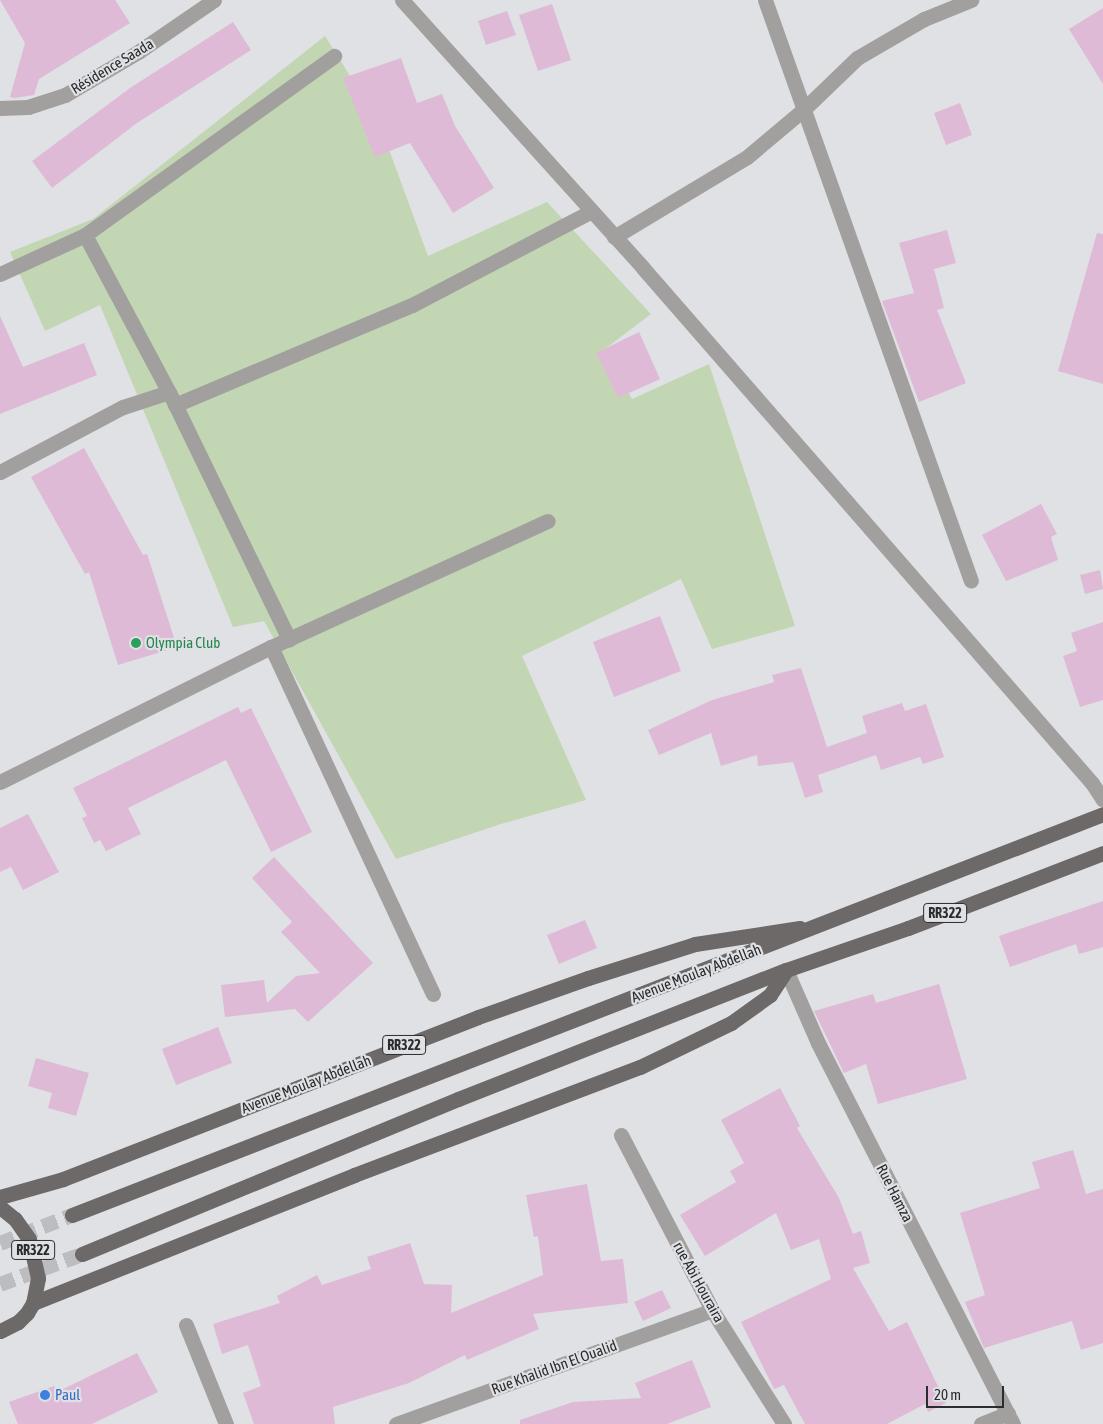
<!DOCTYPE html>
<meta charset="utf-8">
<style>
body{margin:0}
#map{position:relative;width:1103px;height:1424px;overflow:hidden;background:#dfe1e5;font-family:"Asap Condensed",sans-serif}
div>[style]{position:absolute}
.green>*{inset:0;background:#c3d6b3}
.building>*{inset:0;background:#debad6}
.major-tunnel>*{height:15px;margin-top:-7.5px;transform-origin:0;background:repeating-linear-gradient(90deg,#bbbdc0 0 15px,transparent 0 23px)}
.minor>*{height:15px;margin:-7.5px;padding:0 7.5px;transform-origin:7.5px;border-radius:7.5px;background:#a2a09f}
.major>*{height:15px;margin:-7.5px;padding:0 7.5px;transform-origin:7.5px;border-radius:7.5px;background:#6d6968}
.dots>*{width:14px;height:14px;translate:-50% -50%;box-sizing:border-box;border:2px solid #dfe1e5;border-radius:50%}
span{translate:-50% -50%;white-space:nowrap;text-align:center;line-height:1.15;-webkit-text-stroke:4.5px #dfe1e5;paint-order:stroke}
.shield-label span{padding:1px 4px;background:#dfe1e5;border:1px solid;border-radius:4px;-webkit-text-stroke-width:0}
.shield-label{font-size:14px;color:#2b2c2e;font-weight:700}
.street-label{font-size:15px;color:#2b2c2e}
.leisure-label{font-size:15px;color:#27864d}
.left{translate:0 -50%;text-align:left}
.shop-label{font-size:15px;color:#366cbe}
.scale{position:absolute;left:926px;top:1386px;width:78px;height:22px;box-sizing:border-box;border:2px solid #2b2c2e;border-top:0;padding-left:6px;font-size:15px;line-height:18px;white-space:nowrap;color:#2b2c2e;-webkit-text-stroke:4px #dfe1e5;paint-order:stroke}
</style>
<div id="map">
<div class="green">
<i style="clip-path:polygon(325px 36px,379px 122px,428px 256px,547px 202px,651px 314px,605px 349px,632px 399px,709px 364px,795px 626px,712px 649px,681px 579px,522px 656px,586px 800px,501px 824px,396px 859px,264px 621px,233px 627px,100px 305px,45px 331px,10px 252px,93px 219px)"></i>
</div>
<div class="building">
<i style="clip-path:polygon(0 0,115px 0,130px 23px,39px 79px,34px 95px,14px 98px,10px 97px,25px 43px)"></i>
<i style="clip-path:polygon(552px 4px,571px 60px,538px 71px,519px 15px)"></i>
<i style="clip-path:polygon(1103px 8px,1103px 84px,1069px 29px)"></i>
<i style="clip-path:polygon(507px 11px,516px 35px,486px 45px,478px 21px)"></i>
<i style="clip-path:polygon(233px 22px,251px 50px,137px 123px,52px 188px,32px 161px,130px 88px)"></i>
<i style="clip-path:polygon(401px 58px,417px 103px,442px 94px,455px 126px,494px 188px,453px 213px,410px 143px,375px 157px,343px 78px)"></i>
<i style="clip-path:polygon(960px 103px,972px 135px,946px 145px,934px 113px)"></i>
<i style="clip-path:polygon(947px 230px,956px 263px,934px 269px,944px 308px,937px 310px,966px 383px,919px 402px,882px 301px,914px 293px,899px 243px)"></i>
<i style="clip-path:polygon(1097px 233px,1103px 234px,1103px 384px,1058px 371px)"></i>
<i style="clip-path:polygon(0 316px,23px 367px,84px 343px,97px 375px,0 414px)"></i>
<i style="clip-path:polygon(639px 332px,660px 379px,618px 398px,596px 353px)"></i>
<i style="clip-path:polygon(84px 448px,143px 555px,147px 554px,177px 647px,118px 665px,89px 572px,85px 574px,31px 477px)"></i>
<i style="clip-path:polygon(1041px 504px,1057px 534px,1051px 537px,1058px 560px,1006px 581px,982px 535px)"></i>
<i style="clip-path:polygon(1100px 570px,1103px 589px,1085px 594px,1080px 575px)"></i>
<i style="clip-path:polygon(660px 616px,681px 671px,614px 697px,593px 642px)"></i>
<i style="clip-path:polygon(1103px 622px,1103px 700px,1080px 707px,1063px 656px,1077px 651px,1071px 633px)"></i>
<i style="clip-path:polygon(801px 668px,827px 747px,867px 733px,862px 716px,902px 703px,905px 711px,926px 704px,944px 757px,923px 764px,920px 757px,881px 770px,876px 755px,818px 775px,823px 792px,805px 798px,793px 762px,758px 766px,757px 755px,721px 766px,711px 733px,659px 755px,648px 730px,712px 700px,774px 682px,772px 675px)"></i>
<i style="clip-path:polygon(238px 707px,241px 713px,251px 708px,312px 832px,271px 852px,226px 760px,128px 808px,141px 834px,106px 851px,100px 840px,94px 843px,82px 818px,87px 816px,73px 788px)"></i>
<i style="clip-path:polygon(28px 814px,59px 872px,23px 890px,11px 867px,0 872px,0 828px)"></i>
<i style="clip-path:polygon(274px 857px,373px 963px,308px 1022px,295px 1009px,225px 1017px,221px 985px,264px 980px,267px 1003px,296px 976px,320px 973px,281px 932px,292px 922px,252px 878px)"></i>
<i style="clip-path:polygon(1103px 901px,1103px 947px,1079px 954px,1076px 944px,1010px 967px,999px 936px)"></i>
<i style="clip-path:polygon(585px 920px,597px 948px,559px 964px,547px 935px)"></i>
<i style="clip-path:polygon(939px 984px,967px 1079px,878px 1104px,866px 1064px,844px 1073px,814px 1011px,873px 994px,876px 1003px)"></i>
<i style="clip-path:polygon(218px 1027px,232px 1063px,176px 1085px,162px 1049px)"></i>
<i style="clip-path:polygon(36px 1058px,89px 1073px,76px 1116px,48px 1108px,52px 1093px,28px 1086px)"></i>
<i style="clip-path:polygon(780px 1088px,800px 1126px,797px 1128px,839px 1198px,853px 1234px,861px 1231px,870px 1263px,853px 1268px,889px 1331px,907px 1322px,946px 1403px,928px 1412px,925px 1404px,887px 1424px,805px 1424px,784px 1385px,774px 1389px,741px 1322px,831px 1279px,819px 1239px,791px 1250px,776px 1213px,705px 1256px,680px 1215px,736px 1182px,730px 1171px,744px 1163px,721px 1120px)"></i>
<i style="clip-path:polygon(1073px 1150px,1086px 1194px,1103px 1189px,1103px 1343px,1081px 1350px,1072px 1321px,984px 1348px,965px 1302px,985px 1295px,960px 1213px,1040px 1188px,1032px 1162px)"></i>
<i style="clip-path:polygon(587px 1184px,601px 1261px,623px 1259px,628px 1303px,533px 1314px,539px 1329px,467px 1360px,465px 1355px,409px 1383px,333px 1407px,335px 1424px,254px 1424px,243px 1393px,261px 1386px,248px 1345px,222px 1354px,213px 1324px,280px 1303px,277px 1296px,317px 1275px,322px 1285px,371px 1269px,367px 1257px,410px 1243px,424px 1284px,452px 1285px,451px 1313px,543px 1275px,538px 1236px,534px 1237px,526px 1195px)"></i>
<i style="clip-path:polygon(662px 1290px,671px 1308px,643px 1321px,634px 1302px)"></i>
<i style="clip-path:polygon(137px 1353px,158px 1392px,92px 1424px,18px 1424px,9px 1402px,54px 1386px,57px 1392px)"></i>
<i style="clip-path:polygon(692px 1360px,711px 1407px,667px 1424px,520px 1424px,520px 1420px,573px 1402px,641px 1398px,635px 1383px)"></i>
</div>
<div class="major-tunnel">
<i style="left:0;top:1243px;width:77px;rotate:-21.3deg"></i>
<i style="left:0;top:1284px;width:87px;rotate:-20.1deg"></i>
</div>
<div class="minor">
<i style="left:402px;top:0;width:360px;rotate:48deg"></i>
<i style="left:643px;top:268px;width:683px;rotate:48.92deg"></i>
<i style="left:1092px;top:783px;width:20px;rotate:57deg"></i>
<i style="left:765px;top:0;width:616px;rotate:70.48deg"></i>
<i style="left:0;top:108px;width:28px;rotate:-2deg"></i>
<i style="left:28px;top:107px;width:39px;rotate:-18deg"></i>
<i style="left:65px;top:95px;width:85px;rotate:-30.5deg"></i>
<i style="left:138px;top:52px;width:92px;rotate:-34.4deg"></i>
<i style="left:85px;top:235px;width:178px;rotate:61.9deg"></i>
<i style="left:614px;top:237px;width:155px;rotate:-31deg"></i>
<i style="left:747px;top:157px;width:73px;rotate:-40deg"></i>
<i style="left:803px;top:110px;width:75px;rotate:-43.9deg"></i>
<i style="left:857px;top:58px;width:78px;rotate:-30.2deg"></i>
<i style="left:924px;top:19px;width:51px;rotate:-22deg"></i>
<i style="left:0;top:274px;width:94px;rotate:-24.6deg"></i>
<i style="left:85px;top:235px;width:307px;rotate:-35.7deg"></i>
<i style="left:175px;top:405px;width:257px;rotate:-22.9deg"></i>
<i style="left:412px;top:305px;width:201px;rotate:-27.6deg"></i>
<i style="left:0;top:472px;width:139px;rotate:-27.9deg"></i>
<i style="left:123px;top:407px;width:48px;rotate:-18.1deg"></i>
<i style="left:169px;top:392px;width:275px;rotate:64.1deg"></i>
<i style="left:0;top:782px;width:303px;rotate:-26.5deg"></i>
<i style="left:786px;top:970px;width:80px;rotate:66.3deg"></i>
<i style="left:818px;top:1043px;width:428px;rotate:62.9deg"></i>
<i style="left:433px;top:994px;width:383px;rotate:-115deg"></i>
<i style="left:271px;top:647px;width:304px;rotate:-24.5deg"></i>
<i style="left:621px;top:1135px;width:197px;rotate:62.5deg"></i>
<i style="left:712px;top:1310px;width:135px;rotate:57.7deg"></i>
<i style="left:186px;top:1325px;width:107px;rotate:68deg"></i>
<i style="left:396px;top:1424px;width:336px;rotate:-19.8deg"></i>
<i style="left:981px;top:1424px;width:29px;rotate:-22deg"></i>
</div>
<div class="major">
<i style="left:0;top:1197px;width:66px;rotate:-15.9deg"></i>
<i style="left:63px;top:1179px;width:445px;rotate:-21.3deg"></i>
<i style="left:478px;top:1017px;width:117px;rotate:-19.5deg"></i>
<i style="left:588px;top:978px;width:112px;rotate:-17.6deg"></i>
<i style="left:695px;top:944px;width:106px;rotate:-8.7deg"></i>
<i style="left:0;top:1207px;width:19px;rotate:39deg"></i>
<i style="left:15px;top:1219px;width:24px;rotate:55deg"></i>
<i style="left:29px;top:1239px;width:40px;rotate:77deg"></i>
<i style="left:38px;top:1278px;width:25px;rotate:101deg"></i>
<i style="left:33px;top:1303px;width:12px;rotate:121deg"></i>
<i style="left:27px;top:1313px;width:13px;rotate:135deg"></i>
<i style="left:18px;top:1322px;width:20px;rotate:153deg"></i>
<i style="left:72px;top:1215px;width:1106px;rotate:-21.25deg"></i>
<i style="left:82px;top:1254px;width:407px;rotate:-22.4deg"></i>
<i style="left:458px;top:1099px;width:352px;rotate:-21.5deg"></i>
<i style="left:786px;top:970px;width:129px;rotate:-19deg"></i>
<i style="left:908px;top:928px;width:209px;rotate:-21deg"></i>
<i style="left:33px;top:1303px;width:346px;rotate:-21.7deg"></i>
<i style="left:354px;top:1175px;width:306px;rotate:-20.7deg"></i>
<i style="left:640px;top:1067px;width:101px;rotate:-25.8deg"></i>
<i style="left:731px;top:1023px;width:48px;rotate:-35.7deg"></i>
<i style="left:770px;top:995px;width:30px;rotate:-57deg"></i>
</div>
<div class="dots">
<i style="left:136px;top:643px;background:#2e9e5b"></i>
<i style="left:45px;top:1395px;background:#3f7fe0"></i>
</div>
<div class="shield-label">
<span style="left:945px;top:913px">RR322</span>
<span style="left:404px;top:1045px">RR322</span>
<span style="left:33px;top:1250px">RR322</span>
</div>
<div class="street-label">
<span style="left:112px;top:66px;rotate:-31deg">Résidence Saada</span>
<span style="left:696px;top:973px;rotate:-21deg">Avenue Moulay Abdellah</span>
<span style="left:306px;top:1084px;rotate:-21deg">Avenue Moulay Abdellah</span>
<span style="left:895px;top:1193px;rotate:63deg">Rue Hamza</span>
<span style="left:699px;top:1282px;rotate:61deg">rue Abi Houraira</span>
<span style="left:554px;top:1367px;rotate:-20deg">Rue Khalid Ibn El Oualid</span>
</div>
<div class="leisure-label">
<span class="left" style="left:146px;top:643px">Olympia Club</span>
</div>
<div class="shop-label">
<span class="left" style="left:55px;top:1395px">Paul</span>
</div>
<div class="scale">20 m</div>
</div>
